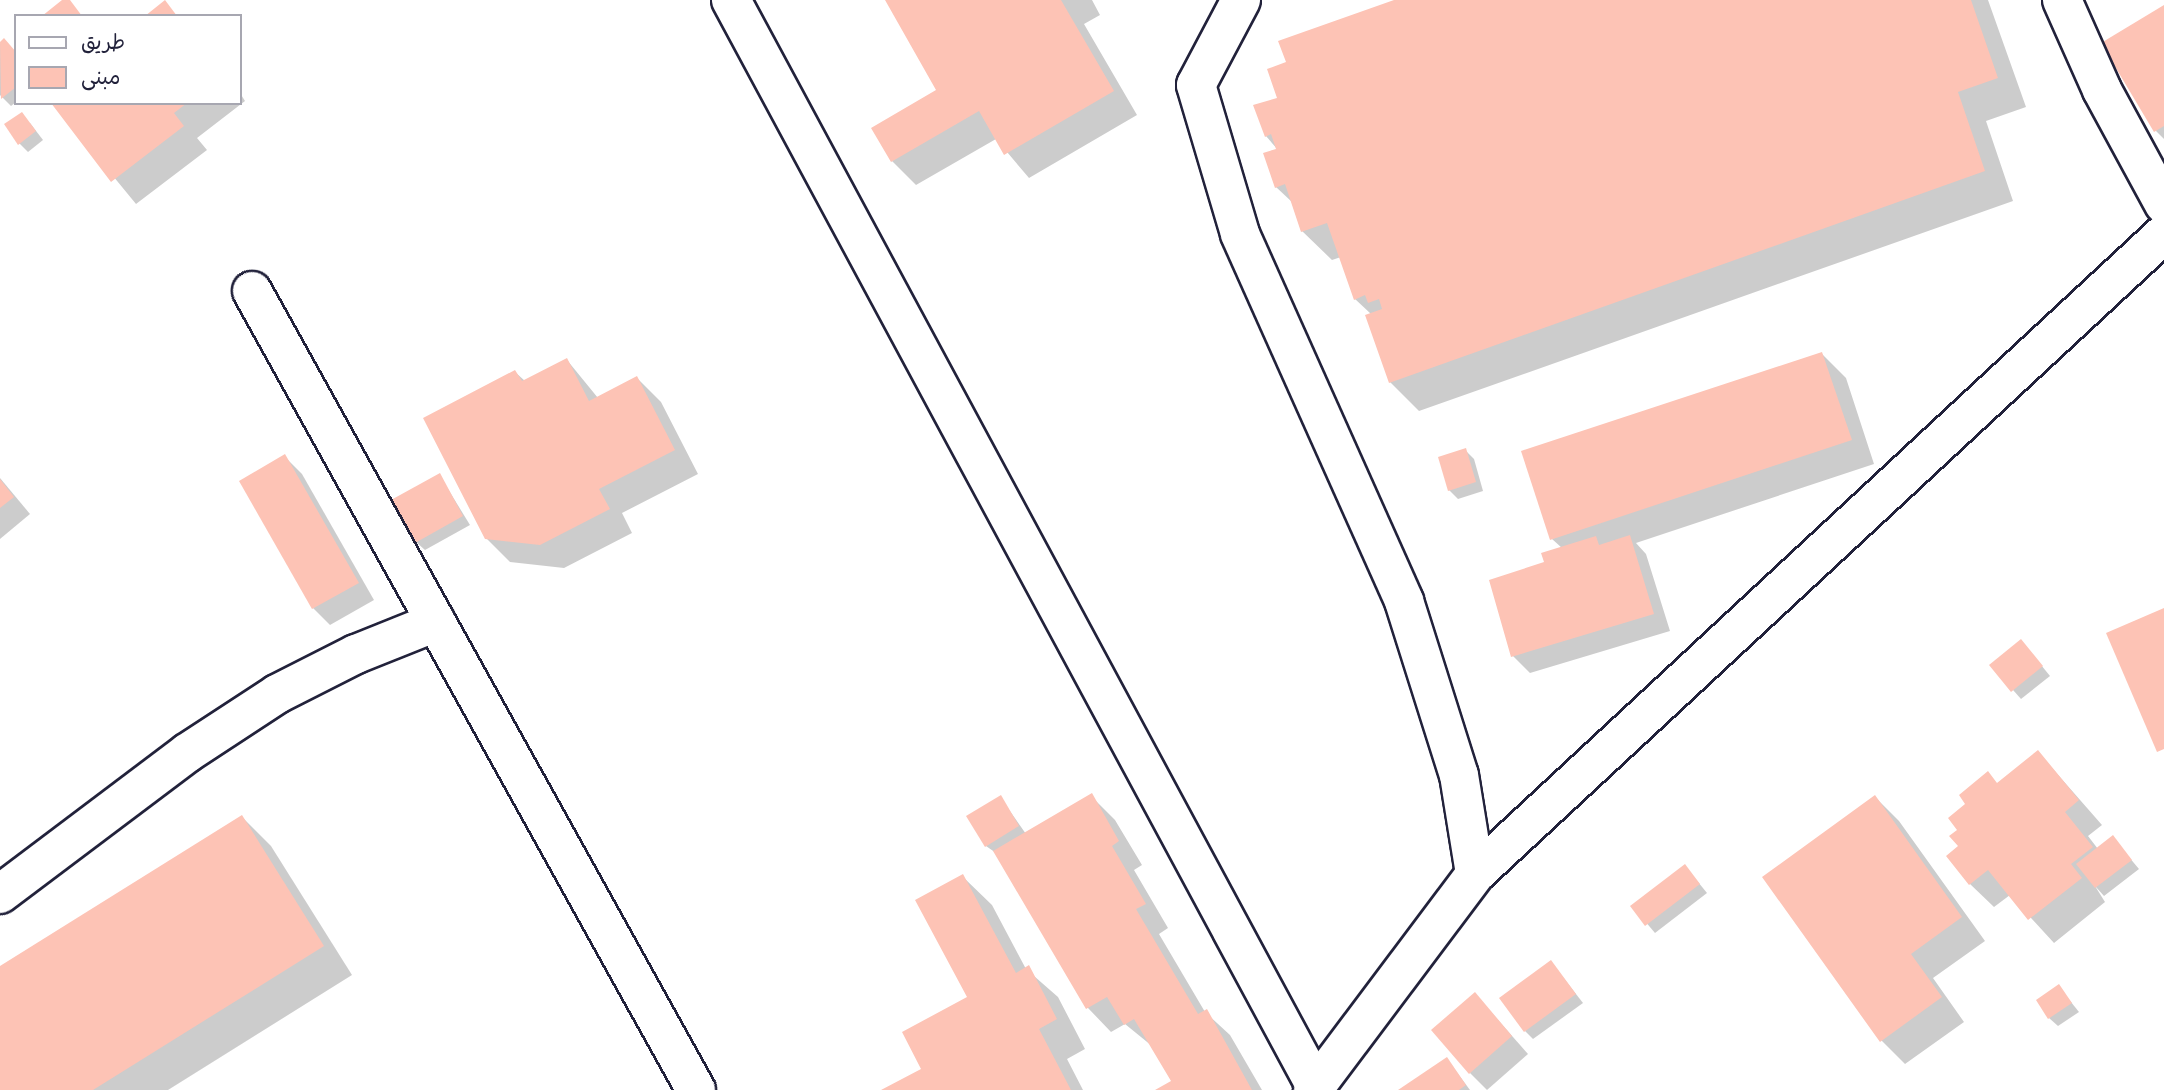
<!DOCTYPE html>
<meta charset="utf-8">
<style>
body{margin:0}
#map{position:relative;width:2164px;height:1090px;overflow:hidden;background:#fff;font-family:"Playpen Sans","Playpen Sans Arabic",sans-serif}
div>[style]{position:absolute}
.shadow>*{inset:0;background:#0003}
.building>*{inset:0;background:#fdc3b5}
.roads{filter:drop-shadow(2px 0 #22223b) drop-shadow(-2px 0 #22223b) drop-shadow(0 2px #22223b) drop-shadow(0 -2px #22223b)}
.minor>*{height:38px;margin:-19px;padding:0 19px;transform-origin:19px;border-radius:19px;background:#fff}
span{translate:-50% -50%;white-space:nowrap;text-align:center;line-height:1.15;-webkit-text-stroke:5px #fff;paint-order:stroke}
.legend{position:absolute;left:14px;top:14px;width:228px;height:91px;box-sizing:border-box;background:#fff;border:2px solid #a7a7b1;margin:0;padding:9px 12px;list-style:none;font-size:21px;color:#22223b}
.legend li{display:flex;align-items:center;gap:14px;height:35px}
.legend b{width:35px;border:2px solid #a7a7b1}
</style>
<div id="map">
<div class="shadow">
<i style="clip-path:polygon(887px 0,1092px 0,1100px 15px,1084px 24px,1137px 115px,1029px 178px,996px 139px,916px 185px,892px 161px,939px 90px)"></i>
<i style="clip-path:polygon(1399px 0,1988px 0,2026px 107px,1986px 121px,2013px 201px,1419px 411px,1390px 382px,1371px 314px,1355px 299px,1341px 257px,1332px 260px,1302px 231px,1293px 203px,1276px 187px,1278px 150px,1266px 136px,1288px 63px)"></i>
<i style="clip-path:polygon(2164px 7px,2164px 139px,2156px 131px)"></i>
<i style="clip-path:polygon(4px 41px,16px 53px,16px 102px,11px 106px,0 95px,0 44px)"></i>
<i style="clip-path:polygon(240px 93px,245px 101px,197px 138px,207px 150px,136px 204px,53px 103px,240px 103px)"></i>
<i style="clip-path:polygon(30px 123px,43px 140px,28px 152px,19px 143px)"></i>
<i style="clip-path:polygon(1822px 354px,1846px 378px,1874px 464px,1636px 543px,1646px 554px,1670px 631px,1530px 673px,1513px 656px,1546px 563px,1562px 548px,1552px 539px)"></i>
<i style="clip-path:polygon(567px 360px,598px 398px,637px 378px,661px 402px,698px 474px,622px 513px,632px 533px,564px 568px,510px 562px,486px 538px,515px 372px,525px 381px)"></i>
<i style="clip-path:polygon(1465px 450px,1474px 459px,1483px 491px,1458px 499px,1449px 490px)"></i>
<i style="clip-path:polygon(285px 457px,302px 474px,374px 600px,330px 625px,313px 608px)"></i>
<i style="clip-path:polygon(440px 476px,470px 525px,425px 550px,416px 542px)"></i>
<i style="clip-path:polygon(0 478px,30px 514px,0 539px)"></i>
<i style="clip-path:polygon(2029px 650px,2050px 676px,2021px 699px,2013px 690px)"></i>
<i style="clip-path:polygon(2038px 752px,2102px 825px,2088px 836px,2098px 849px,2113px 838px,2139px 869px,2104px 896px,2095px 886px,2105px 902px,2054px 943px,2010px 895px,1994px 907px,1970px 884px,1960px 846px,1959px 830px,1998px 784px)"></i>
<i style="clip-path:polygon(1091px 796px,1115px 820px,1142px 865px,1134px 870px,1168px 928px,1159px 934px,1205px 1012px,1230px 1035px,1262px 1090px,1158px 1090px,1173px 1081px,1152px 1046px,1125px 1024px,1111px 1032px,1088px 1008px,996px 853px,986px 846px,1000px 797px,1026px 834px)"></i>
<i style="clip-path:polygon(1875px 797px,1899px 821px,1985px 941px,1933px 978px,1964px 1022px,1905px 1064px,1881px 1040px)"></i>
<i style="clip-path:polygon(242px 817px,271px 846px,352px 975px,168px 1090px,1px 1090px,0 968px)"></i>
<i style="clip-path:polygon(1685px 866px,1707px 893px,1655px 933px,1633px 907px)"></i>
<i style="clip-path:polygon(962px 876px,992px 905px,1026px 969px,1058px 997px,1085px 1049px,1067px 1059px,1083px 1090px,885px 1090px,923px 1070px,969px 998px)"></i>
<i style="clip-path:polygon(1551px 962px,1583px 1003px,1533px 1039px,1525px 1031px)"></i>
<i style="clip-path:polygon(2059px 987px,2079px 1012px,2058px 1026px,2049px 1018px)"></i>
<i style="clip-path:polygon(1491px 1012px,1528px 1054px,1487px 1090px,1470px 1073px)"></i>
<i style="clip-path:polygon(1447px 1059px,1470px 1090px,1401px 1090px)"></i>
</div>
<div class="building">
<i style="clip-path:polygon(62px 0,70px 0,82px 16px,42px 16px)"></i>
<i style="clip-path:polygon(165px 0,177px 16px,145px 16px)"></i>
<i style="clip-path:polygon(885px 0,1061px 0,1114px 91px,1004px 155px,979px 111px,891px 162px,871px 128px,936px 90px)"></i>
<i style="clip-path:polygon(1394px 0,1971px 0,1998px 78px,1958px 92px,1985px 171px,1389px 383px,1365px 315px,1382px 309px,1379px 299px,1368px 303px,1365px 295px,1354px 300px,1327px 223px,1301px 232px,1285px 184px,1275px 188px,1263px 153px,1276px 149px,1271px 134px,1265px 137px,1253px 105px,1277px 98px,1267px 69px,1286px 62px,1278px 41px)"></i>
<i style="clip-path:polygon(2164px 5px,2164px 126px,2154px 132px,2101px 43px)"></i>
<i style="clip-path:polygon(4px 38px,16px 52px,16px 87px,1px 99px,0 42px)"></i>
<i style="clip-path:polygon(51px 103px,187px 103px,174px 113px,184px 126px,111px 182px)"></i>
<i style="clip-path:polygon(22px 112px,36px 131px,18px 145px,4px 124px)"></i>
<i style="clip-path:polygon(1822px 352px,1852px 440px,1550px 540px,1521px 451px)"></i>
<i style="clip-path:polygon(567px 358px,589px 401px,637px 376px,675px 450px,599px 489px,610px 509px,540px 545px,485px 539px,423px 418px,515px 370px,522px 381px)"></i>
<i style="clip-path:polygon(1466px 448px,1476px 482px,1448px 491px,1438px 457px)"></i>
<i style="clip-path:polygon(285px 454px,359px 583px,312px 609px,239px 481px)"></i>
<i style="clip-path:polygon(440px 473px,463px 516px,415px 543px,391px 500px)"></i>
<i style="clip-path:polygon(0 479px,14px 497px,0 508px)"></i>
<i style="clip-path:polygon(1630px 535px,1654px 614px,1511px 657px,1489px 580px,1544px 562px,1541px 553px,1596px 536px,1599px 545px)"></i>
<i style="clip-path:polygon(2164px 608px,2164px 749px,2157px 752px,2106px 633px)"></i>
<i style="clip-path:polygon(2021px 639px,2043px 666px,2011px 692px,1989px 665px)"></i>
<i style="clip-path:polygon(2038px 750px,2079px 800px,2065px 812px,2093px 847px,2071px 864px,2082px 878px,2028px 920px,1988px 870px,1969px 885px,1946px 856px,1958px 846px,1949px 836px,1957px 830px,1948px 818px,1965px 804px,1959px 795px,1988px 771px,1997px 783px)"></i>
<i style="clip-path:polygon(1092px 793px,1119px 841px,1112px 846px,1146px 904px,1136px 909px,1198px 1014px,1207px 1009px,1252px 1090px,1155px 1090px,1171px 1081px,1134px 1019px,1124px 1025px,1107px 997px,1086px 1009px,993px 851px)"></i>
<i style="clip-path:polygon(1001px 795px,1019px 826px,985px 847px,966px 816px)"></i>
<i style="clip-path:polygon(1875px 795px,1962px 917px,1911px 954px,1942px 997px,1880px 1042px,1762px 877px)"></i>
<i style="clip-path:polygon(242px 815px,324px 946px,93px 1090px,0 1090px,0 966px)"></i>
<i style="clip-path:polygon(2113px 835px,2132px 860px,2095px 888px,2076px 864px)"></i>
<i style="clip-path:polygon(1685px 864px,1700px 884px,1645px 926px,1630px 906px)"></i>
<i style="clip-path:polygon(963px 874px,1016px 973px,1029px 965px,1057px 1019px,1039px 1029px,1071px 1090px,881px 1090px,921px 1069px,902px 1032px,967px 997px,915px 900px)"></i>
<i style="clip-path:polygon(1551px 960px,1576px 994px,1524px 1032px,1499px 998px)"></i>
<i style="clip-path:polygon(2059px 984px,2072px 1003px,2048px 1019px,2036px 1000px)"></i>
<i style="clip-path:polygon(1475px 992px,1512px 1036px,1469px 1074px,1431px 1030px)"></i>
<i style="clip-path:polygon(1447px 1057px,1466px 1085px,1459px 1090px,1398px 1090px)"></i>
</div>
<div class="roads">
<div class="minor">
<i style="left:731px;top:0;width:1234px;rotate:61.71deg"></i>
<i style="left:1241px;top:0;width:96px;rotate:117.9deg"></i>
<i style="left:1196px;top:85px;width:155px;rotate:73.5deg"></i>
<i style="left:1240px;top:234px;width:402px;rotate:65.9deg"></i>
<i style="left:1404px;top:601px;width:182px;rotate:72.5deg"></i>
<i style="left:1459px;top:775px;width:100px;rotate:80.8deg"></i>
<i style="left:2062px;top:0;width:98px;rotate:66deg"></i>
<i style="left:2102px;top:90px;width:130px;rotate:61.5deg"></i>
<i style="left:252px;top:291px;width:914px;rotate:60.94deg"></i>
<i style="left:0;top:894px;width:234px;rotate:-37deg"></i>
<i style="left:187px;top:753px;width:108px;rotate:-33.2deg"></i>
<i style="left:277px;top:694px;width:89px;rotate:-26.9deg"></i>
<i style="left:356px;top:654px;width:86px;rotate:-21.8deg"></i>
<i style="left:1313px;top:1090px;width:270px;rotate:-53.1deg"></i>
<i style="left:1475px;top:874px;width:940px;rotate:-42.89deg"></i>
</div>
</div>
<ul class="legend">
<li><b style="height:9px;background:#fff"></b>طريق</li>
<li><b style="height:19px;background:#fdc3b5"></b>مبنى</li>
</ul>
</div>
